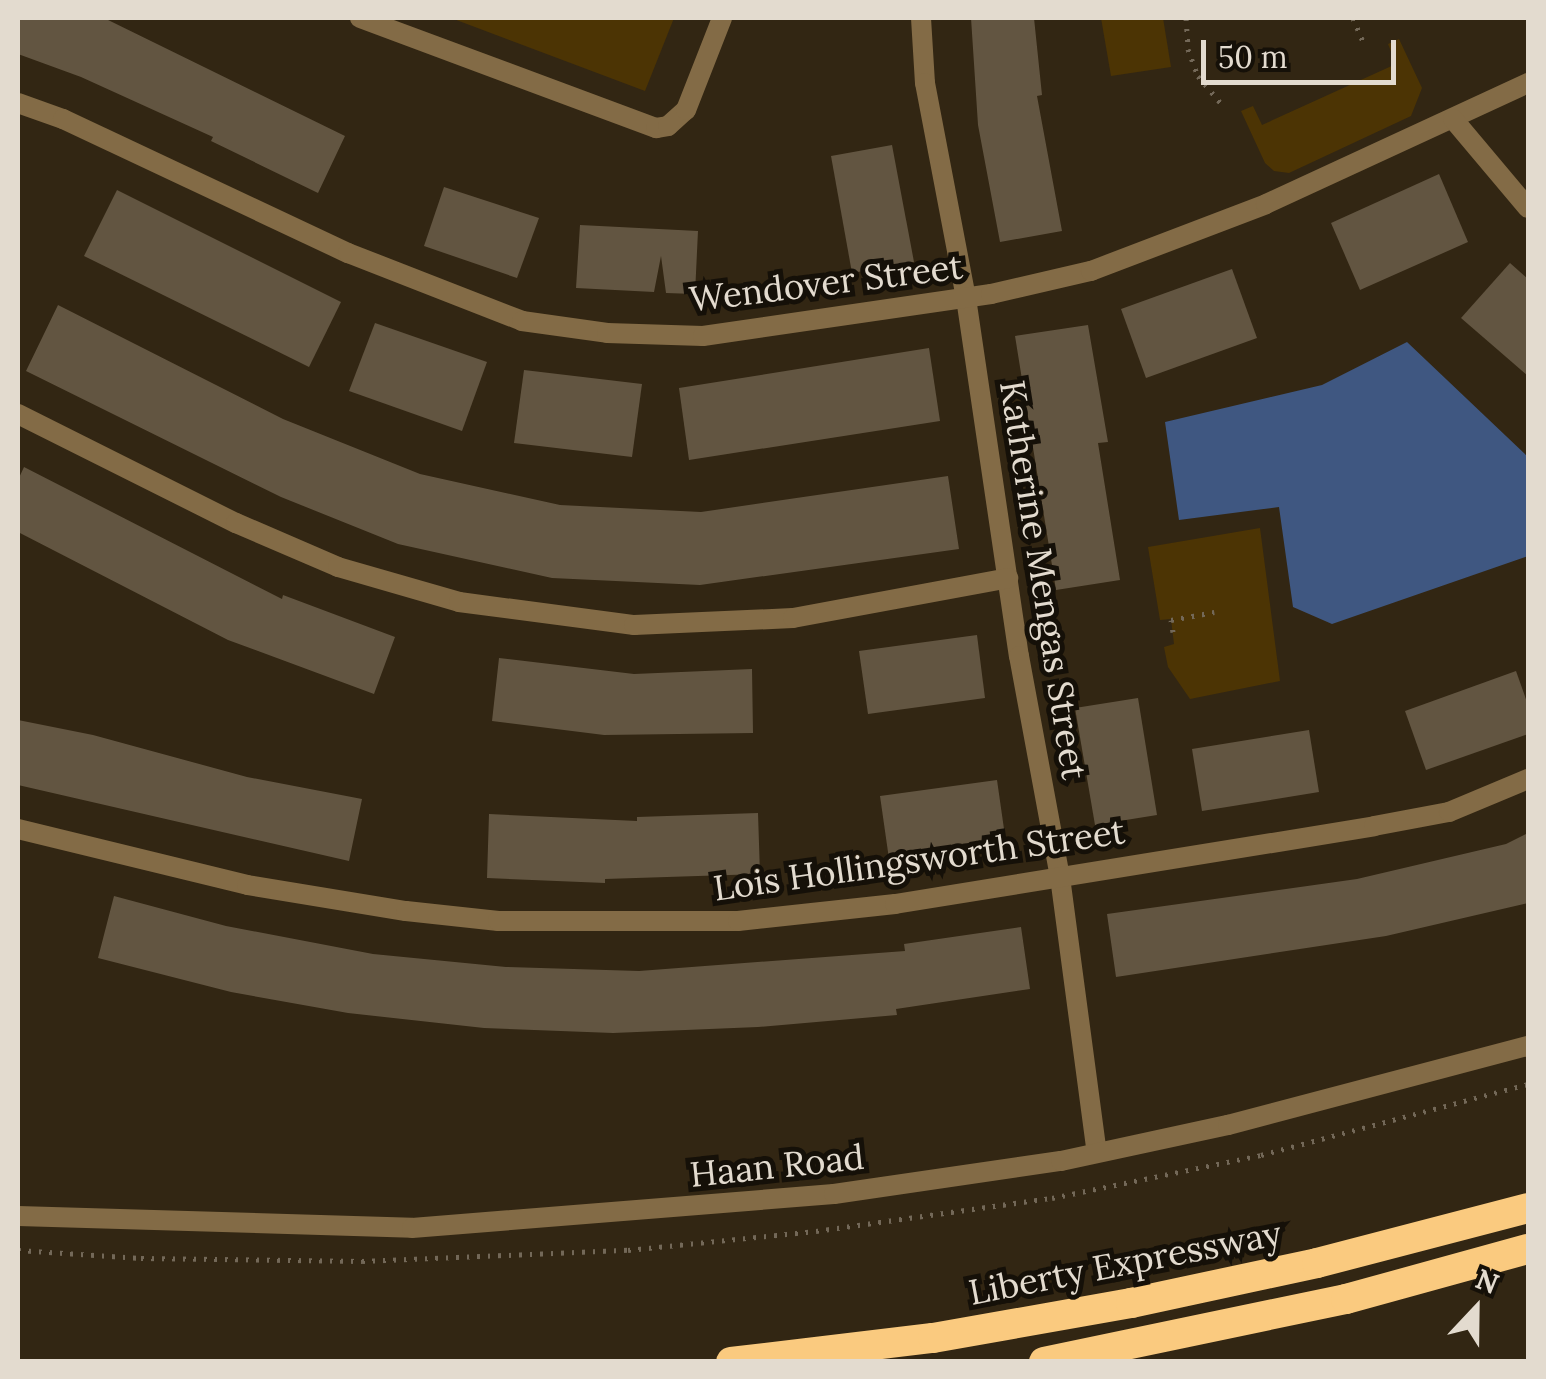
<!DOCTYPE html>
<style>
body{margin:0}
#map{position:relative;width:1546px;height:1379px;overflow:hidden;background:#322613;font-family:Lora,serif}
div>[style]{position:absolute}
.green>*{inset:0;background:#4c3404}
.water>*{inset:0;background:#3f5781}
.building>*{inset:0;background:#625541}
.path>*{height:5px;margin-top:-2.5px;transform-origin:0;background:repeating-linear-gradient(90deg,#736858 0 2.5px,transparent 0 10.5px)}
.minor>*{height:20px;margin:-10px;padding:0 10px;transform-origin:10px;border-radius:10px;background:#836b46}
.tertiary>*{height:20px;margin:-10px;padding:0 10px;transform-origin:10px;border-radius:10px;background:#836b46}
.motorway>*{height:30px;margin:-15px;padding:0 15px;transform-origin:15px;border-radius:15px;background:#faca7f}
span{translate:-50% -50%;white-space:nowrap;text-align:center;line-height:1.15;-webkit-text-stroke:10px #151008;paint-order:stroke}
.street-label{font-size:35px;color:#e3dbcf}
.frame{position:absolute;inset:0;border:20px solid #e3dbcf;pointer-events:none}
.north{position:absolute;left:1426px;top:1259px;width:100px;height:100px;-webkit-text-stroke:8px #151008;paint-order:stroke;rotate:22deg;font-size:28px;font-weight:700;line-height:40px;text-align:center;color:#e3dbcf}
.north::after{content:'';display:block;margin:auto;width:35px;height:45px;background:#e3dbcf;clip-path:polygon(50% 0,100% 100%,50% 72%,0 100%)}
.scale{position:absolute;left:1201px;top:40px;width:195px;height:45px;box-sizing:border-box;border:5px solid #e3dbcf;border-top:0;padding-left:12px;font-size:30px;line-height:35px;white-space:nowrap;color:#e3dbcf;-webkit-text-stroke:8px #151008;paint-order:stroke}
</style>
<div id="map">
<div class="green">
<i style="clip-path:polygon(451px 18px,674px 18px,645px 91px)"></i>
<i style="clip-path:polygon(1101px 18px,1163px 18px,1171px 67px,1111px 76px)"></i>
<i style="clip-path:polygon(1399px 39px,1422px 88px,1411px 116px,1289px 173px,1274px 171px,1265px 163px,1241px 111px,1253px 106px,1262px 125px,1396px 64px,1388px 44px)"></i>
<i style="clip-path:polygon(1260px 528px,1280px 681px,1190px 699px,1168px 667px,1164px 647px,1174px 644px,1171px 619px,1160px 620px,1148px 547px)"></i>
</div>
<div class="water">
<i style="clip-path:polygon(1407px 342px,1528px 457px,1528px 556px,1332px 624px,1293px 607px,1279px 507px,1179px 520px,1165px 422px,1322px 385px)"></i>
</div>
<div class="building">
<i style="clip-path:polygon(18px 18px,104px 18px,345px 136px,318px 193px,211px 141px,213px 137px,81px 77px,18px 54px)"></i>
<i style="clip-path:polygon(971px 18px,1034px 18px,1042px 95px,1037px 96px,1062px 231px,1000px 242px,978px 125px)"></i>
<i style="clip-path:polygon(892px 145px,914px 262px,852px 273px,831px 156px)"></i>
<i style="clip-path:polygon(1439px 174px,1468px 242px,1360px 290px,1331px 223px)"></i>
<i style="clip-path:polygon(444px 187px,539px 218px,517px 278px,424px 246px)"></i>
<i style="clip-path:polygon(117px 190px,341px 302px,309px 367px,84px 256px)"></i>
<i style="clip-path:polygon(580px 225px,698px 231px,695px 294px,666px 293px,661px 256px,654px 292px,576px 288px)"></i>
<i style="clip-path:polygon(1510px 263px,1528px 279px,1528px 376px,1461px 318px)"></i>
<i style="clip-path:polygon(1232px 269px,1257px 338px,1146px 378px,1121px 309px)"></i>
<i style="clip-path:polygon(58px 305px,283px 419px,420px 474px,560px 505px,701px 512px,948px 476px,959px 549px,700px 585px,552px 578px,398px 544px,281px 497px,26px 371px)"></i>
<i style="clip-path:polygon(375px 323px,487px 362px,462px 431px,349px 391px)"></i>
<i style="clip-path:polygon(1088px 325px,1108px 442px,1098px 443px,1120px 580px,1056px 590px,1015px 336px)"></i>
<i style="clip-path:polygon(929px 348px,940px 421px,689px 460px,679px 388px)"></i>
<i style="clip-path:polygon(524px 370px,642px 384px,632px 457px,514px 443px)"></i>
<i style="clip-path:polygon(24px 467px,282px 599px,283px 595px,395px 637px,374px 694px,228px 640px,18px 532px,18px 480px)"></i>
<i style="clip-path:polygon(977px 635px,985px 698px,868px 714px,859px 651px)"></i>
<i style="clip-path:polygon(499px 658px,634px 674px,752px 669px,753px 733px,604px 735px,492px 721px)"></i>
<i style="clip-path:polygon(1516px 671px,1528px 705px,1528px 734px,1426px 770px,1405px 711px)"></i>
<i style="clip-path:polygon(1138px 698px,1157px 815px,1095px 825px,1075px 708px)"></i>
<i style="clip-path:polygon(18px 720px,93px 735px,247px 777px,362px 799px,349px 861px,18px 785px)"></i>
<i style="clip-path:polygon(1309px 730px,1319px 792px,1202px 811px,1192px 749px)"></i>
<i style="clip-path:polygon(997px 780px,1006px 843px,889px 859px,880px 796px)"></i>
<i style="clip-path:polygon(758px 813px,760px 874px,605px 879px,605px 883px,487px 878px,489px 814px,637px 821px,637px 817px)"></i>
<i style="clip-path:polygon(1528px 833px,1528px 903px,1386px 936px,1116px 977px,1107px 914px,1357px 879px,1506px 844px)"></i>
<i style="clip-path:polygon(114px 896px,226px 926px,373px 954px,506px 967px,639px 971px,905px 951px,904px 944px,1021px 927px,1030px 989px,896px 1009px,897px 1015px,758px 1027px,613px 1033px,484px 1028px,348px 1013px,231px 992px,98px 958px)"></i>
</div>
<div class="path">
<i style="left:1186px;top:18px;width:31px;rotate:86deg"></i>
<i style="left:1188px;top:49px;width:29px;rotate:70deg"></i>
<i style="left:1198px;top:76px;width:38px;rotate:50deg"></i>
<i style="left:1353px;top:18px;width:25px;rotate:67deg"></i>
<i style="left:1173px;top:632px;width:12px;rotate:-99deg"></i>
<i style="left:1171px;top:620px;width:44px;rotate:-10.5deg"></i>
<i style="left:18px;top:1250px;width:123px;rotate:3.7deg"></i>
<i style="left:141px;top:1258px;width:221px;rotate:0.8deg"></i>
<i style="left:362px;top:1261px;width:266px;rotate:-2.4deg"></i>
<i style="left:628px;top:1250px;width:189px;rotate:-5.8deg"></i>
<i style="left:816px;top:1231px;width:238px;rotate:-8deg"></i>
<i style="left:1052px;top:1198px;width:213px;rotate:-11.6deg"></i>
<i style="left:1261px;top:1155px;width:276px;rotate:-14.9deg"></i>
</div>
<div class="minor">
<i style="left:360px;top:18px;width:316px;rotate:20.4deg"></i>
<i style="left:656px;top:128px;width:12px;rotate:-9deg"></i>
<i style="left:668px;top:126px;width:24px;rotate:-42deg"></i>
<i style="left:686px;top:110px;width:99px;rotate:-68.6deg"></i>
<i style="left:921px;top:18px;width:65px;rotate:86.5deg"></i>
<i style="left:925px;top:83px;width:219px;rotate:79.2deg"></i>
<i style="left:966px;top:298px;width:362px;rotate:81.6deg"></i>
<i style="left:1019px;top:656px;width:225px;rotate:79.5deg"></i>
<i style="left:1060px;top:877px;width:278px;rotate:82.4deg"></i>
<i style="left:18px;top:103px;width:48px;rotate:19.6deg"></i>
<i style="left:63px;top:119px;width:315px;rotate:25.2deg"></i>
<i style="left:348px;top:253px;width:187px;rotate:21.3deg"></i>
<i style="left:522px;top:321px;width:86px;rotate:8deg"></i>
<i style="left:607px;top:333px;width:96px;rotate:1.8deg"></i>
<i style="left:703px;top:336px;width:291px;rotate:-8.3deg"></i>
<i style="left:991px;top:294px;width:103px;rotate:-13deg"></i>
<i style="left:1091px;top:271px;width:187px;rotate:-20.9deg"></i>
<i style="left:1266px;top:204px;width:289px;rotate:-24.8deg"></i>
<i style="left:1453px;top:119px;width:116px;rotate:49.9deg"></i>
<i style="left:18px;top:414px;width:244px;rotate:26.6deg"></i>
<i style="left:236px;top:523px;width:111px;rotate:23.3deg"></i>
<i style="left:338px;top:567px;width:126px;rotate:16.1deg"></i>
<i style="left:459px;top:602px;width:177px;rotate:7.5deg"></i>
<i style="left:634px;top:625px;width:159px;rotate:-2.5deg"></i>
<i style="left:793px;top:618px;width:219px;rotate:-10.5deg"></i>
<i style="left:18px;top:829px;width:236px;rotate:13.7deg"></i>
<i style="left:247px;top:885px;width:161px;rotate:9.3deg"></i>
<i style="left:406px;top:911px;width:93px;rotate:6.2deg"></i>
<i style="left:498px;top:921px;width:240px"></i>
<i style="left:738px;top:921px;width:158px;rotate:-6.2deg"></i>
<i style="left:895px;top:904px;width:485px;rotate:-9.2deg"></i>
<i style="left:1374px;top:826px;width:76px;rotate:-10.6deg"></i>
<i style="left:1449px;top:812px;width:86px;rotate:-22.7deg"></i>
</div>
<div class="tertiary">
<i style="left:18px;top:1216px;width:394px;rotate:1.7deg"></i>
<i style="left:412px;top:1228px;width:423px;rotate:-4.6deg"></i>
<i style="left:834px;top:1194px;width:229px;rotate:-8.3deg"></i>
<i style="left:1061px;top:1161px;width:171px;rotate:-12.2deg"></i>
<i style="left:1228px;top:1125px;width:310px;rotate:-14.8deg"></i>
</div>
<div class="motorway">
<i style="left:731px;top:1362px;width:203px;rotate:-6.8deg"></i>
<i style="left:933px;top:1338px;width:201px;rotate:-10deg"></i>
<i style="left:1131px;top:1303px;width:190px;rotate:-12.1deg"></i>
<i style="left:1317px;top:1263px;width:218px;rotate:-14.6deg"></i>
<i style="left:1044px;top:1362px;width:309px;rotate:-11.8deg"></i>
<i style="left:1346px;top:1299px;width:189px;rotate:-15.4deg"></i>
</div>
<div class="street-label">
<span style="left:826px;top:283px;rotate:-7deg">Wendover Street</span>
<span style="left:1043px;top:580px;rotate:81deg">Katherine Mengas Street</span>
<span style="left:919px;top:860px;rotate:-8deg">Lois Hollingsworth Street</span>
<span style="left:777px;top:1166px;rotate:-6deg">Haan Road</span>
<span style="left:1125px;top:1263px;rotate:-11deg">Liberty Expressway</span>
</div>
<div class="frame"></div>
<div class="north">N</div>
<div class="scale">50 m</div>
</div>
